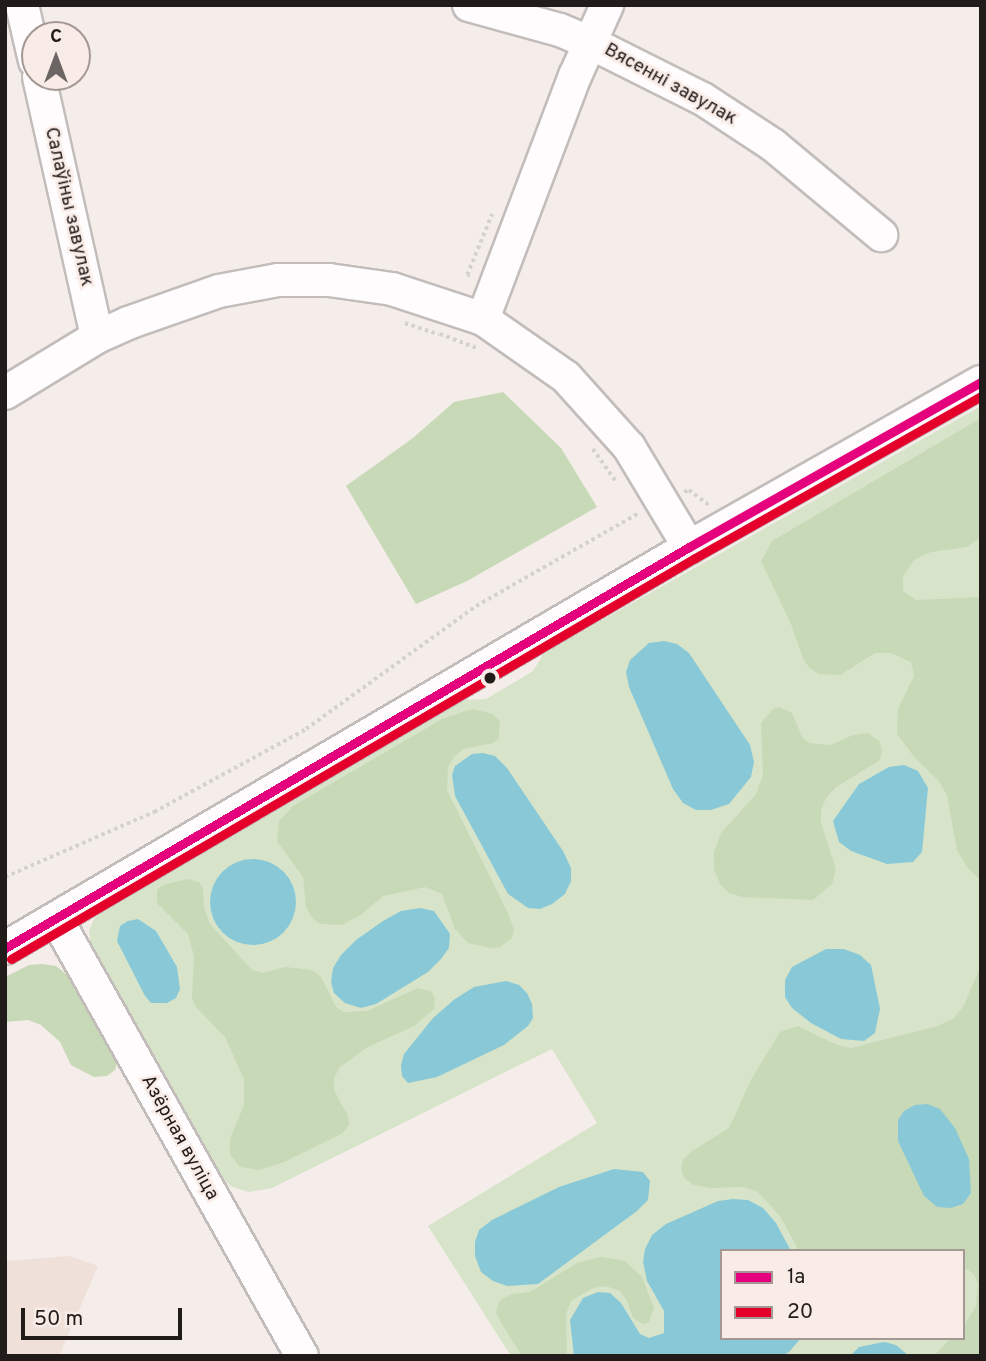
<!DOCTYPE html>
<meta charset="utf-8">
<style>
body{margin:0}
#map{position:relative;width:986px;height:1361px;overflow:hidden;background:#f5edea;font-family:Overpass,sans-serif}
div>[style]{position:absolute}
.built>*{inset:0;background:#efe0da}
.green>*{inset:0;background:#d7e4ca}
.forest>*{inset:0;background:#c7d9b6}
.water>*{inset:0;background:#89c9d7}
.round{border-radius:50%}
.path>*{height:3.5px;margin-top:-1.75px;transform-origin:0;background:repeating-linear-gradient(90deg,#d4d2d1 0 3.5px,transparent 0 7px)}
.roads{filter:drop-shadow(2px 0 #c2bdbb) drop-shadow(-2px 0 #c2bdbb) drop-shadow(0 2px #c2bdbb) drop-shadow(0 -2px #c2bdbb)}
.minor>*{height:32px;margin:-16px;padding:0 16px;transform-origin:16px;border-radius:16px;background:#fefcfc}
.bus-1>*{height:9px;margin:-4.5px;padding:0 4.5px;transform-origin:4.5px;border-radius:4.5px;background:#e5007d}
.bus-2>*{height:9px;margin:-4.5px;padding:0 4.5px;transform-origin:4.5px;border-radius:4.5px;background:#e4002b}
.dots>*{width:19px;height:19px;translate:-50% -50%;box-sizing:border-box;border:4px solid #f9ebe6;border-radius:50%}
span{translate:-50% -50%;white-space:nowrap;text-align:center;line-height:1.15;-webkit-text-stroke:5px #f9ebe6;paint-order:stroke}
.street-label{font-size:19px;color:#211c1a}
.frame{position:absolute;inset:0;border:7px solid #211c1a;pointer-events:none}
.legend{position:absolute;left:720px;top:1249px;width:245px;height:91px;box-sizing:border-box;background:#f9ebe6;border:2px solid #a39894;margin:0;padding:9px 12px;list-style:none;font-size:21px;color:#211c1a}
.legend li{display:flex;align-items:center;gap:14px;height:35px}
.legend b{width:35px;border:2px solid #a39894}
.north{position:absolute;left:21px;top:21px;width:70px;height:70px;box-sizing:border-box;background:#f9ebe6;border:2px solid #a39894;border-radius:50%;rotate:0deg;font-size:19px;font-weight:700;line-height:28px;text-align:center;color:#211c1a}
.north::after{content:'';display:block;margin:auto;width:24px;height:32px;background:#6b6563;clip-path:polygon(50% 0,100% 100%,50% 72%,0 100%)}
.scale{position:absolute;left:21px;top:1308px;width:161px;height:32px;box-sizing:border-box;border:4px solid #211c1a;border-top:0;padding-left:9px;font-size:21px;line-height:24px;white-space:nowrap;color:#211c1a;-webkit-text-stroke:5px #f9ebe6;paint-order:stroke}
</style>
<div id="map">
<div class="built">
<i style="clip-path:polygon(70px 1256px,98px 1266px,59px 1356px,5px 1356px,5px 1261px)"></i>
</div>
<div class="green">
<i style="clip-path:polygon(evenodd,981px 406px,981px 1356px,511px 1356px,428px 1226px,597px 1123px,552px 1049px,272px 1188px,249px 1192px,232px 1187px,218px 1175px,92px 954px,89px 931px,94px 919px,104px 908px,462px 700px,486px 699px,533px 671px,544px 653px,981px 406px,722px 1251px,963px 1251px,963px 1338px,722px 1338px,722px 1251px)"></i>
</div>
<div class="forest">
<i style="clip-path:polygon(503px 392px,561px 448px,597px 507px,467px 581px,416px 604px,346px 486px,413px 438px,454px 402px)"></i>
<i style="clip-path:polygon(981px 418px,981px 537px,967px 547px,931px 552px,914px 560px,903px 576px,903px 591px,916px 600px,981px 597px,981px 881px,967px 867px,957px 850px,947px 795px,938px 780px,915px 758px,897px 734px,898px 709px,914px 676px,911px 662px,891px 653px,875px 653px,840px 675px,819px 674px,811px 669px,804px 661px,791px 624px,761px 561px,772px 541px)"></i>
<i style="clip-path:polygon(780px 707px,792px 713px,802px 737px,809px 743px,830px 745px,853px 735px,868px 733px,880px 742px,882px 752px,879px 761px,836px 787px,826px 798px,821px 810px,821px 823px,836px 869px,832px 884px,813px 900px,743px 897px,729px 893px,720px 884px,714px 870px,714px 852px,721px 833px,756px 794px,763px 775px,761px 723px,773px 709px)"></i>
<i style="clip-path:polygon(472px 709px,493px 714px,500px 721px,499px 738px,493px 743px,463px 749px,454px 757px,448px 766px,447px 790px,508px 913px,514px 930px,512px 938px,500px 947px,491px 948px,468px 943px,455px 929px,442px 894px,425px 887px,383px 896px,362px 914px,342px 925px,320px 924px,313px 919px,306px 907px,303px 877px,277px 841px,279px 821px,293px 806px,442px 719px)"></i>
<i style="clip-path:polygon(187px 879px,199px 882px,203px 889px,204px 908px,210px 924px,252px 970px,263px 973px,285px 967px,312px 970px,321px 977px,336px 1007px,344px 1012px,367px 1011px,418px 988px,432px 992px,435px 999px,434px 1009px,414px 1026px,366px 1048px,339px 1068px,334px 1079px,334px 1090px,348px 1116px,349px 1125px,343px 1133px,284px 1162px,259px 1170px,240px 1167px,230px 1154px,230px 1139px,244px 1105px,244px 1079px,225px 1037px,196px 1007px,192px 998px,194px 956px,188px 934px,157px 903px,157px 890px,163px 885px)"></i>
<i style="clip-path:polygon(42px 964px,56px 966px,81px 986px,118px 1060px,115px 1070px,107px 1076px,94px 1077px,71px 1065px,60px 1042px,41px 1025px,28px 1020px,5px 1022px,5px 977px,29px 965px)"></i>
<i style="clip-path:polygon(981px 966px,981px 1356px,934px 1356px,951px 1338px,963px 1338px,963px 1327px,976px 1306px,978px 1284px,974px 1274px,963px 1267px,963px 1251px,799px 1251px,780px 1216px,758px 1192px,744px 1187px,710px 1188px,694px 1185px,685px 1179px,681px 1170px,683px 1160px,692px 1151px,729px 1128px,751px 1080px,780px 1032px,798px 1026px,837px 1045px,851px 1048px,938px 1026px,953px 1019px,963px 1007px)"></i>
<i style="clip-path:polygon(601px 1257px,625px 1261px,642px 1277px,654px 1308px,649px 1322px,643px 1324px,633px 1318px,627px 1301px,620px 1291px,606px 1286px,593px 1288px,571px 1301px,566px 1314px,567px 1356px,522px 1356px,500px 1321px,496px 1312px,500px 1300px,512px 1294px,530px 1292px,577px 1263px)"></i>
</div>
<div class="water">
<i style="clip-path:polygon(664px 641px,677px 644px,689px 653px,750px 745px,754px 762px,751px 777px,729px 804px,711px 810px,696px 810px,683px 803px,673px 789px,629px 687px,626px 672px,630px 660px,649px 643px)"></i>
<i style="clip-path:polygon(483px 753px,495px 756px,507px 768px,563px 851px,571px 868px,571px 881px,565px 894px,552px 904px,540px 909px,528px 908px,508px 894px,455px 796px,452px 775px,455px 766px,472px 754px)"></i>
<i style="clip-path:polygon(904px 765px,918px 771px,928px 788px,922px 852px,913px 862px,887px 864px,851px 851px,839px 842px,833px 821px,859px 784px,889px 767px)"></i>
<i class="round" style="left:210px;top:859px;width:86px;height:86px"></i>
<i style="clip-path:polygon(420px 908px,434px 911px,450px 934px,449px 948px,441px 959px,428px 972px,376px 1004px,361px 1008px,345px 1003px,334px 993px,331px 982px,333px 968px,341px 955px,356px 940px,383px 921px,401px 911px)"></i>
<i style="clip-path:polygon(138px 919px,156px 931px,177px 967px,180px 989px,176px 998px,167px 1003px,151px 1003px,145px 996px,117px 941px,120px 926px,128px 921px)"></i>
<i style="clip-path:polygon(826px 949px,844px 949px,860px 955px,871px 965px,880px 1009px,875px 1033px,864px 1041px,841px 1039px,811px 1023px,792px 1008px,785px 997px,785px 980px,792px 967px)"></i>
<i style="clip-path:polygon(506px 981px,519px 985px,527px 993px,532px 1004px,533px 1018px,528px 1026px,504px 1045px,437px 1077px,408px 1083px,402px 1076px,401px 1065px,404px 1054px,433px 1018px,455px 999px,474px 987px)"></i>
<i style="clip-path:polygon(927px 1104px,940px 1109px,955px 1128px,969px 1159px,971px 1193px,963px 1204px,951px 1208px,937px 1207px,924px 1196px,898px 1141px,898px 1120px,904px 1111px,915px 1105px)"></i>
<i style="clip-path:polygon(614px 1169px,643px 1172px,650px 1181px,648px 1200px,637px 1211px,538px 1284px,507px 1286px,493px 1281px,481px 1272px,475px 1256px,475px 1242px,479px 1230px,492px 1220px,559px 1187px)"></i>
<i style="clip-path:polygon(733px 1199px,748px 1200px,763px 1208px,776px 1223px,791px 1251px,722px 1251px,722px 1338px,801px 1338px,790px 1351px,783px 1356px,574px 1356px,570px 1320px,583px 1298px,598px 1292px,610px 1293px,621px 1303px,640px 1334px,649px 1338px,664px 1333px,664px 1311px,647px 1281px,643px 1262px,645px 1249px,652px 1235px,666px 1224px,718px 1201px)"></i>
<i style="clip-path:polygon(884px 1342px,896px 1345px,909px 1356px,850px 1356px,859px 1347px)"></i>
</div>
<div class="path">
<i style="left:470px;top:276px;width:3px;rotate:-162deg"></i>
<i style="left:467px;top:275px;width:66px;rotate:-67.7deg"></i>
<i style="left:405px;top:323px;width:36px;rotate:19deg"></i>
<i style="left:440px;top:334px;width:39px;rotate:21deg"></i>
<i style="left:593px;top:449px;width:42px;rotate:54.8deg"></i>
<i style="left:684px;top:492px;width:5px;rotate:-22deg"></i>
<i style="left:689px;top:490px;width:25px;rotate:37deg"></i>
<i style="left:5px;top:877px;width:163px;rotate:-23.6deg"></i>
<i style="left:154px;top:812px;width:173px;rotate:-28.6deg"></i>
<i style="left:306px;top:729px;width:210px;rotate:-35.9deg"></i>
<i style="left:476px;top:606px;width:188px;rotate:-29.7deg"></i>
</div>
<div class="roads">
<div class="minor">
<i style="left:22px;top:5px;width:57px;rotate:76.9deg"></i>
<i style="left:469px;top:5px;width:94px;rotate:15.4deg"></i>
<i style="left:560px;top:30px;width:34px;rotate:23deg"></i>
<i style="left:591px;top:43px;width:125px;rotate:26.6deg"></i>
<i style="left:703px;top:99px;width:84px;rotate:33.3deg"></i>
<i style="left:773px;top:145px;width:141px;rotate:39.8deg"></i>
<i style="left:39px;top:77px;width:266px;rotate:77.4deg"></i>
<i style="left:483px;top:319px;width:260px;rotate:-69.3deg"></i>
<i style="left:575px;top:76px;width:78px;rotate:-65.7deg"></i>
<i style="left:5px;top:393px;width:108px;rotate:-31.3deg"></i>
<i style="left:97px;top:337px;width:34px;rotate:-24deg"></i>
<i style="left:128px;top:323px;width:96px;rotate:-19.4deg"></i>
<i style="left:219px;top:291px;width:60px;rotate:-10.6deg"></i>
<i style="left:278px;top:280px;width:51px"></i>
<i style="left:329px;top:280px;width:64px;rotate:8.1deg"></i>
<i style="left:392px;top:289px;width:96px;rotate:18.2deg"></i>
<i style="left:483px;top:319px;width:101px;rotate:34.9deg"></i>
<i style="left:566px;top:377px;width:94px;rotate:48deg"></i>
<i style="left:629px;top:447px;width:117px;rotate:59deg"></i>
<i style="left:57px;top:920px;width:500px;rotate:60.67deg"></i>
<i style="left:5px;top:948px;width:793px;rotate:-30.38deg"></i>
<i style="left:689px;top:547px;width:335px;rotate:-29.5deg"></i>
</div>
</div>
<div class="bus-1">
<i style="left:5px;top:948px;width:793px;rotate:-30.38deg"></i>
<i style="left:689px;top:547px;width:335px;rotate:-29.5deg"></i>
</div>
<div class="bus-2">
<i style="left:11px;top:959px;width:793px;rotate:-30.38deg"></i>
<i style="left:695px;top:558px;width:329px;rotate:-29.5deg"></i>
</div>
<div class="dots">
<i style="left:490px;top:678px;background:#211c1a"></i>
</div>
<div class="street-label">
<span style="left:670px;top:85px;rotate:29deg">Вясенні завулак</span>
<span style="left:68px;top:207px;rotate:77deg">Салаўіны завулак</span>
<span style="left:179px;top:1138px;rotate:61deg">Азёрная вуліца</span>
</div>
<div class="frame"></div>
<ul class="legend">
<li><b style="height:9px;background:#e5007d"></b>1а</li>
<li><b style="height:9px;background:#e4002b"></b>20</li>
</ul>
<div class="north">С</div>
<div class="scale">50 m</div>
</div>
